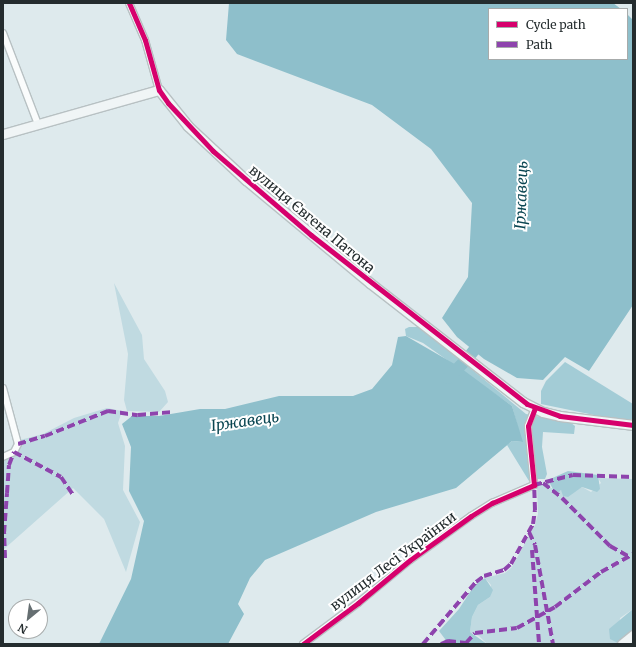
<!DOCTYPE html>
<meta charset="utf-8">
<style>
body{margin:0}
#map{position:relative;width:636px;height:647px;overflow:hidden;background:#deeaed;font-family:Merriweather,serif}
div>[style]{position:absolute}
.green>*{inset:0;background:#c0dae1}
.forest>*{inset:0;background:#a3ccd6}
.water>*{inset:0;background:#8ebfcb}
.river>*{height:12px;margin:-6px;padding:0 6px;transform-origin:6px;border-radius:6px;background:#8ebfcb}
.roads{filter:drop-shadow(1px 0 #b8c1c3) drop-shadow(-1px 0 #b8c1c3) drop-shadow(0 1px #b8c1c3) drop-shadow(0 -1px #b8c1c3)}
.street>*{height:6px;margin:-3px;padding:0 3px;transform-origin:3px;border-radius:3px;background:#fafcfc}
.secondary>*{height:9px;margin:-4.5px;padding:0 4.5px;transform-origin:4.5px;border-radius:4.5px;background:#f0f5f6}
.quiet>*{height:4px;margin-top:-2px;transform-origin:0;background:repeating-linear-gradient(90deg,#8e44ad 0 8px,transparent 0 12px)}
.cycleway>*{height:5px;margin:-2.5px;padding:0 2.5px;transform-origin:2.5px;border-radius:2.5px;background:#d6006c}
span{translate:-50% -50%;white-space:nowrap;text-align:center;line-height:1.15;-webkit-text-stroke:4px #fff;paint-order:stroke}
.street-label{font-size:14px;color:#242c2e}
.water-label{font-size:15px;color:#0a4652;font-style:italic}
.frame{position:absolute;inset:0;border:4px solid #242c2e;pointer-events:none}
.legend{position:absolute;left:488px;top:8px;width:140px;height:52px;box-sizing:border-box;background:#fff;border:1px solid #a7abab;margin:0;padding:5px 7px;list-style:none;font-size:12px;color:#242c2e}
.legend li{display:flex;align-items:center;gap:8px;height:20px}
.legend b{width:20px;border:1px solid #a7abab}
.north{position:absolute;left:8px;top:599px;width:40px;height:40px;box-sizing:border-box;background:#fff;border:1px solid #a7abab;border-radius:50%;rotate:209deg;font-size:11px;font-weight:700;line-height:16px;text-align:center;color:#242c2e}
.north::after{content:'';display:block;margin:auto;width:14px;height:18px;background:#656e71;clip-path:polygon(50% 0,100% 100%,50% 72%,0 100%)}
</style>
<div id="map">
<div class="green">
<i style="clip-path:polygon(114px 283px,142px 335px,144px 359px,165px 391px,168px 402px,159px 412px,127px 411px,124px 400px,128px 354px)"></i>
<i style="clip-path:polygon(107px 408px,122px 411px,118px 423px,125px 446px,123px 490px,140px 522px,126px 572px,104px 519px,73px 488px,3px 550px,3px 459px,14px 453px,20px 440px,43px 434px,74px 418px)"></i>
<i style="clip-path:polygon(598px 478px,633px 479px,633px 609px,620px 618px,618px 643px,487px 644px,479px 636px,470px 632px,472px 617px,478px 605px,490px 597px,491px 585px,485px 578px,505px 573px,512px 567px,535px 525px,538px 514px,537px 485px,546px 483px,548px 480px,551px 488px,571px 493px,582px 487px,591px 492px,601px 483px)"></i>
</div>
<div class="forest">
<i style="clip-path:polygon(409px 327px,420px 327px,526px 414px,571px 423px,575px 426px,574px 434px,543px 432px,542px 447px,547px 474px,545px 479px,537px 479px,536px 471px,532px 470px,529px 481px,507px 445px,512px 441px,522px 442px,512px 406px,423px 343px,406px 336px,405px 329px)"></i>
<i style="clip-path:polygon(565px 362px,633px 404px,633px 419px,618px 420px,541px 404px,541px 391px,546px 381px)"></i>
<i style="clip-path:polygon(568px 471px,598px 475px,600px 489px,597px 492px,582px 487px,568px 497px,563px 496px,561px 490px,559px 492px,554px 491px,548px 480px)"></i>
<i style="clip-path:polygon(485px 578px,493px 590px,490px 597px,478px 605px,472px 617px,470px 632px,487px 644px,444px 644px,445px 639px,439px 631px,459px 609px,474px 586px)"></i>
<i style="clip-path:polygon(633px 609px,633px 631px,618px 643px,610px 639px,609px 629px)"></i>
</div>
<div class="water">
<i style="clip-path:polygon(229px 3px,613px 3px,621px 9px,489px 9px,489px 59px,627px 59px,627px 14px,633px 20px,633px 305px,589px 371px,565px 357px,543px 380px,517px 378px,484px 359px,457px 337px,442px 318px,468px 277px,472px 203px,431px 149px,372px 105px,237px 54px,226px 40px)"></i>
<i style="clip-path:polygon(406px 336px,458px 366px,512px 406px,523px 442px,512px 441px,456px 488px,376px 512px,265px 560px,250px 578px,238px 604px,244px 614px,228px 644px,99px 644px,131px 579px,144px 521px,129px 491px,131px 447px,122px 424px,132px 416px,159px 416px,200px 409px,225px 409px,279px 396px,353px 396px,372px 389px,392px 365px,398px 337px)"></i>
</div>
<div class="river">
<i style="left:471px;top:354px;width:21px;rotate:-51deg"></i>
<i style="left:448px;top:378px;width:21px;rotate:-45deg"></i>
</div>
<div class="roads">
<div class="street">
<i style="left:129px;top:3px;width:40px;rotate:66.6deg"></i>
<i style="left:145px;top:40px;width:52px;rotate:74.4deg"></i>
<i style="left:3px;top:33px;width:97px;rotate:69deg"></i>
<i style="left:3px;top:388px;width:58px;rotate:75deg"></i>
<i style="left:18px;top:444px;width:9px;rotate:117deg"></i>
<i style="left:14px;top:452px;width:12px;rotate:156deg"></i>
<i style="left:303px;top:644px;width:69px;rotate:-36.7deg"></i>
<i style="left:358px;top:603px;width:67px;rotate:-39.6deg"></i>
<i style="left:410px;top:560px;width:75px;rotate:-35.8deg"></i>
<i style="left:471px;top:516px;width:25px;rotate:-32deg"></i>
<i style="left:492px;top:503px;width:46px;rotate:-23.2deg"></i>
<i style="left:534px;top:485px;width:59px;rotate:-95.8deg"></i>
<i style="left:528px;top:426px;width:19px;rotate:-69deg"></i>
</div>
<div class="secondary">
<i style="left:3px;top:134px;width:162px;rotate:-15.8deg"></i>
<i style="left:159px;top:90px;width:46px;rotate:51.1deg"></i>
<i style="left:188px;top:126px;width:79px;rotate:43deg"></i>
<i style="left:246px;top:180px;width:161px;rotate:39.7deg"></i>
<i style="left:370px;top:283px;width:194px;rotate:37.9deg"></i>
<i style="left:523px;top:402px;width:22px;rotate:27deg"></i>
<i style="left:543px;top:412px;width:17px;rotate:13deg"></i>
<i style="left:560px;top:416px;width:74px;rotate:7deg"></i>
<i style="left:622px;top:644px;width:14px;rotate:-39deg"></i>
</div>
</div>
<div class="quiet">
<i style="left:18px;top:444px;width:28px;rotate:-17deg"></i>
<i style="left:45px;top:436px;width:68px;rotate:-21.6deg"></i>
<i style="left:108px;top:411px;width:30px;rotate:8deg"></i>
<i style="left:138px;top:415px;width:33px;rotate:-5deg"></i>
<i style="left:543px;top:483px;width:24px;rotate:38deg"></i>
<i style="left:562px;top:498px;width:68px;rotate:45deg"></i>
<i style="left:610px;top:546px;width:23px;rotate:29deg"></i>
<i style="left:529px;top:532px;width:14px;rotate:65deg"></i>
<i style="left:535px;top:545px;width:101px;rotate:79.7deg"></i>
<i style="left:532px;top:550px;width:94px;rotate:85.7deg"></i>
<i style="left:5px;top:558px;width:25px;rotate:-92deg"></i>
<i style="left:4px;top:533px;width:40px;rotate:-85.7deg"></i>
<i style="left:7px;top:493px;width:28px;rotate:-86deg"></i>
<i style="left:9px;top:465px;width:14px;rotate:-69deg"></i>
<i style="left:14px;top:452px;width:53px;rotate:28deg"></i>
<i style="left:61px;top:477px;width:23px;rotate:56deg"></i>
<i style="left:423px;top:644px;width:82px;rotate:-49.5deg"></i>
<i style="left:476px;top:582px;width:10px;rotate:-37deg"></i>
<i style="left:484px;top:576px;width:21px;rotate:-17deg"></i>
<i style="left:504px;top:570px;width:9px;rotate:-41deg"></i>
<i style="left:511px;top:564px;width:46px;rotate:-61.2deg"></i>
<i style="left:533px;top:524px;width:14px;rotate:-82deg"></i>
<i style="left:535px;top:510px;width:25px;rotate:-92deg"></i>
<i style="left:534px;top:485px;width:40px;rotate:-14.4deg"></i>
<i style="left:573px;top:475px;width:60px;rotate:1.9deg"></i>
<i style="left:441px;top:644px;width:8px;rotate:-23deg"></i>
<i style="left:448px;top:641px;width:18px;rotate:6deg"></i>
<i style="left:466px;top:643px;width:13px;rotate:-48deg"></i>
<i style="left:475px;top:633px;width:42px;rotate:-6.8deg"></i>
<i style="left:517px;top:628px;width:43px;rotate:-28.9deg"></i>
<i style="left:555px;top:607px;width:58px;rotate:-37.3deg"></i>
<i style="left:601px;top:572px;width:37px;rotate:-29deg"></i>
</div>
<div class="cycleway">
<i style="left:129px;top:3px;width:40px;rotate:66.6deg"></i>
<i style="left:145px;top:40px;width:52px;rotate:74.4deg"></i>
<i style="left:159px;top:90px;width:16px;rotate:55deg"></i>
<i style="left:168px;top:103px;width:66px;rotate:46.8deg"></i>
<i style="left:213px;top:151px;width:129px;rotate:40.6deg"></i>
<i style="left:311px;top:235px;width:274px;rotate:38deg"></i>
<i style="left:527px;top:404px;width:35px;rotate:20deg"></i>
<i style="left:560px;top:416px;width:74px;rotate:7deg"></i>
<i style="left:303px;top:644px;width:69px;rotate:-36.7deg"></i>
<i style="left:358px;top:603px;width:67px;rotate:-39.6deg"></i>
<i style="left:410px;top:560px;width:75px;rotate:-35.8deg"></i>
<i style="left:471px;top:516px;width:25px;rotate:-32deg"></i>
<i style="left:492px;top:503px;width:46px;rotate:-23.2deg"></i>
<i style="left:534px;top:485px;width:59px;rotate:-95.8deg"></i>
<i style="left:528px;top:426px;width:19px;rotate:-69deg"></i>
</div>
<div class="street-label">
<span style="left:312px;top:219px;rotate:40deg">вулиця Євгена Патона</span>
<span style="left:393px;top:561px;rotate:-37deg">вулиця Лесі Українки</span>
</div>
<div class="water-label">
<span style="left:521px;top:195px;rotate:-88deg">Іржавець</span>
<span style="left:245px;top:421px;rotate:-8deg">Іржавець</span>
</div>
<div class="frame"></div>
<ul class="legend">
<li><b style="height:5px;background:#d6006c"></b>Cycle path</li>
<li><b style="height:5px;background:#8e44ad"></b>Path</li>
</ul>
<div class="north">N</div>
</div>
